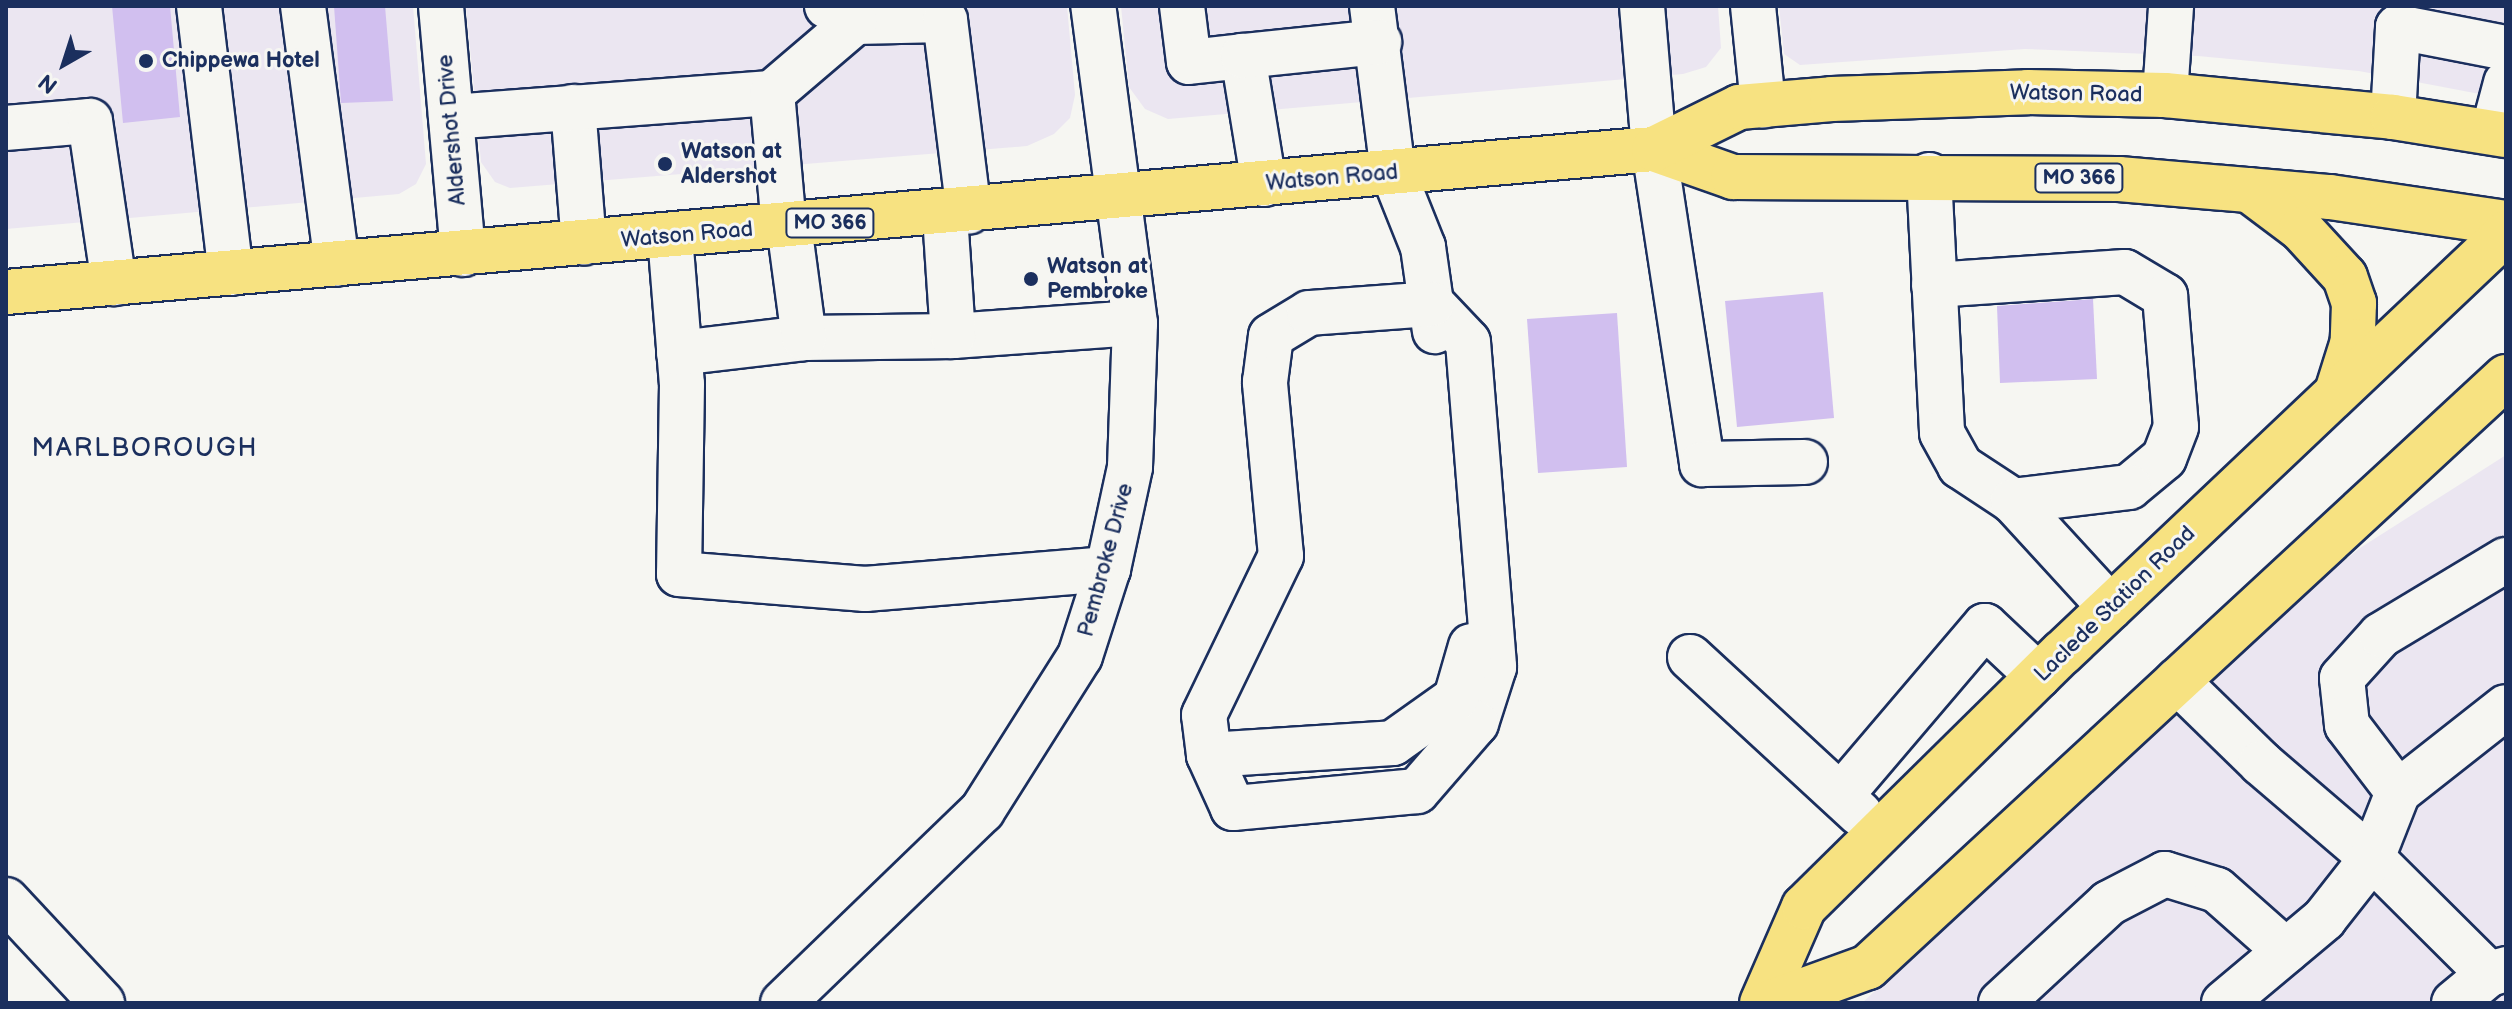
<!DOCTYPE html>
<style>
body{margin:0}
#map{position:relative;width:2512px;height:1009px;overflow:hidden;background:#f6f6f2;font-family:"Balsamiq Sans",sans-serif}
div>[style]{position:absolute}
.built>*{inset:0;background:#ebe6f1}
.building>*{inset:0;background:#d1bfef}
.roads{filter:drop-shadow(2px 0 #1b2f5e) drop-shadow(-2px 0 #1b2f5e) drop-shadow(0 2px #1b2f5e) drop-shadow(0 -2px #1b2f5e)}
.minor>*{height:44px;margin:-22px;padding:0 22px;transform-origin:22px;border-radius:22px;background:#f6f6f2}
.major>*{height:44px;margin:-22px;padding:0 22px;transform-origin:22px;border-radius:22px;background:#f7e281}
.dots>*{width:22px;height:22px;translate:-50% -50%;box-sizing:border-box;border:4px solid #f6f6f2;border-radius:50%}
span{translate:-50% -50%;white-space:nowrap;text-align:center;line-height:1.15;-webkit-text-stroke:6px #f6f6f2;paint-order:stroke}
.shield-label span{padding:2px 6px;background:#f6f6f2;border:2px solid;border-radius:6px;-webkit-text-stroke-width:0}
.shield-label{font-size:20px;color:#1b2f5e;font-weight:700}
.poi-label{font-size:22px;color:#1b2f5e;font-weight:700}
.left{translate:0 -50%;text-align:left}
.street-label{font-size:22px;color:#1b2f5e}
.quarter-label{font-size:26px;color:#1b2f5e;letter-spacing:2px}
.frame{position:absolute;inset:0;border:8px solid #1b2f5e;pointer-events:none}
.north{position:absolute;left:24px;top:24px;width:80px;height:80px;-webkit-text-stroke:6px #f6f6f2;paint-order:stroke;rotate:219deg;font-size:22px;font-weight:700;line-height:32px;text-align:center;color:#1b2f5e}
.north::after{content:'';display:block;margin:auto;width:28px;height:36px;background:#1b2f5e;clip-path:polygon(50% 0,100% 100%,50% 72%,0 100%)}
</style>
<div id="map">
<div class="built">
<i style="clip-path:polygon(6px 6px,413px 6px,426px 164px,416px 184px,399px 194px,6px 229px)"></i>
<i style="clip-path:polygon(466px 6px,1067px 6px,1075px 95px,1070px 118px,1054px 134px,1027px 146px,510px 188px,495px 182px,481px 162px)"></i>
<i style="clip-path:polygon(1121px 6px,1718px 6px,1721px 48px,1706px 67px,1683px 74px,1168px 119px,1145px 109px,1129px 87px)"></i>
<i style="clip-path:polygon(1779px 6px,2506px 6px,2506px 99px,2359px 71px,2198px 56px,2025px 49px,1800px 65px,1784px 54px)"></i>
<i style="clip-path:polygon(2506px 455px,2506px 1003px,1862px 1003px,2295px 600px,2360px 548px)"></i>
</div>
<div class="building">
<i style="clip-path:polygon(112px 6px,170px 6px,180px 117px,123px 123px)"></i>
<i style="clip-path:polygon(334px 6px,385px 6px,393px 101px,341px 103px)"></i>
<i style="clip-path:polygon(1823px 292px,1834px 418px,1737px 427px,1725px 301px)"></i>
<i style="clip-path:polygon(2093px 299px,2097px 379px,2000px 383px,1997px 306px)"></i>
<i style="clip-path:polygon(1617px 313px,1627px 467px,1538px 473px,1527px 319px)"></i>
</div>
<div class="roads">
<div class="minor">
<i style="left:199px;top:6px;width:269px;rotate:83.2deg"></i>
<i style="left:303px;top:6px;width:260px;rotate:82.5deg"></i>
<i style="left:441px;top:6px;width:249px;rotate:84.9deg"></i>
<i style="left:827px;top:6px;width:32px;rotate:30deg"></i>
<i style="left:855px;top:22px;width:90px;rotate:-1.3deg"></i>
<i style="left:945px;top:20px;width:193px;rotate:82.9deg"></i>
<i style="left:1182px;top:6px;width:56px;rotate:82.9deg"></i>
<i style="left:1189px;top:62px;width:54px;rotate:-6.3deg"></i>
<i style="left:1372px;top:6px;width:167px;rotate:82.8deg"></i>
<i style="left:1393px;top:172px;width:81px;rotate:68.2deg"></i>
<i style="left:1423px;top:247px;width:85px;rotate:81.9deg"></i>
<i style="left:1642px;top:6px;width:144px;rotate:85.2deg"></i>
<i style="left:1654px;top:149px;width:319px;rotate:81.3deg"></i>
<i style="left:1702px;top:464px;width:103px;rotate:-1.1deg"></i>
<i style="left:1753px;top:6px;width:100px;rotate:84.2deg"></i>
<i style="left:2165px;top:95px;width:89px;rotate:-86.1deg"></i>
<i style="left:573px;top:107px;width:136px;rotate:85.4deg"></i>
<i style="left:451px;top:117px;width:322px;rotate:-4.3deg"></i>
<i style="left:2393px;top:117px;width:90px;rotate:-86.8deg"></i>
<i style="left:2398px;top:27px;width:110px;rotate:11deg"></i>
<i style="left:6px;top:128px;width:84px;rotate:-4.8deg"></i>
<i style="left:90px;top:121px;width:164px;rotate:81.6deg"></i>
<i style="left:2493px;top:132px;width:51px;rotate:-75.1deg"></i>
<i style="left:1929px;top:175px;width:258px;rotate:87.1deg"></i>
<i style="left:1942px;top:433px;width:38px;rotate:61deg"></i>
<i style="left:1960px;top:466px;width:64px;rotate:33.4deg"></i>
<i style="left:2013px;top:501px;width:144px;rotate:47.5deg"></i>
<i style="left:1264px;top:184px;width:130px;rotate:-99.3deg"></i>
<i style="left:1243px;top:56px;width:137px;rotate:-5.9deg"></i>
<i style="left:784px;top:227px;width:135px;rotate:-95.1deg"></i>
<i style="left:772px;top:93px;width:109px;rotate:-40.5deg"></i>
<i style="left:670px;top:236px;width:148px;rotate:85.4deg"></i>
<i style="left:682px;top:384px;width:190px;rotate:90.9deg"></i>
<i style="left:679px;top:574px;width:187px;rotate:4.6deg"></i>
<i style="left:865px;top:589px;width:244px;rotate:-4.7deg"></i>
<i style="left:1934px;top:285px;width:191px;rotate:-3.9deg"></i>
<i style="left:2125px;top:272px;width:47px;rotate:31deg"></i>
<i style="left:2165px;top:296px;width:131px;rotate:85.2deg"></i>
<i style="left:2176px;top:427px;width:33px;rotate:111deg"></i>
<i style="left:2164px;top:458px;width:45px;rotate:140.4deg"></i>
<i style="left:2129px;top:487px;width:117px;rotate:173.1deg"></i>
<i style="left:1432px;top:304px;width:52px;rotate:46.5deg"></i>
<i style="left:1468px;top:342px;width:326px;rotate:85.4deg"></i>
<i style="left:1494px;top:667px;width:59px;rotate:107.8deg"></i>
<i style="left:1476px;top:723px;width:90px;rotate:130.9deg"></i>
<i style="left:1417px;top:791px;width:185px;rotate:174.7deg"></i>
<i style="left:1233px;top:808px;width:58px;rotate:-114.4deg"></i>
<i style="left:1209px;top:755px;width:40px;rotate:-97.1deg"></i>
<i style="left:1204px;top:715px;width:177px;rotate:-64.2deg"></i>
<i style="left:1281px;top:556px;width:175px;rotate:-95.3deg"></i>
<i style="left:1265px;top:382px;width:46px;rotate:-82.6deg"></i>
<i style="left:1271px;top:336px;width:44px;rotate:-31.2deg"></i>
<i style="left:1309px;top:313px;width:123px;rotate:-4.2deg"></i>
<i style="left:953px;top:336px;width:182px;rotate:-4.1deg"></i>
<i style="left:804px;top:338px;width:149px;rotate:-0.8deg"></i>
<i style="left:953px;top:336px;width:122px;rotate:-93.8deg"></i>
<i style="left:679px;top:353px;width:126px;rotate:-6.8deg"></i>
<i style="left:804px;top:338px;width:113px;rotate:-97.6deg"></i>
<i style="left:1690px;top:657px;width:231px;rotate:42.7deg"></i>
<i style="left:2177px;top:681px;width:117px;rotate:44.3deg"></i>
<i style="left:2261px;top:763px;width:146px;rotate:40.6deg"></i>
<i style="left:2372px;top:858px;width:165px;rotate:44.8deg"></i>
<i style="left:2489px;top:974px;width:18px;rotate:-16deg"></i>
<i style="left:1209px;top:755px;width:184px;rotate:-3.7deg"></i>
<i style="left:1393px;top:743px;width:77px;rotate:-35.5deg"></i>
<i style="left:1456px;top:698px;width:54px;rotate:-73.9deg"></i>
<i style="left:2398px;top:792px;width:137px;rotate:-38.2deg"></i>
<i style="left:1841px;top:795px;width:222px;rotate:-49.6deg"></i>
<i style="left:1985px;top:626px;width:73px;rotate:43.3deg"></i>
<i style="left:6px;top:900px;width:141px;rotate:47deg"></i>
<i style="left:783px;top:1003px;width:277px;rotate:-44deg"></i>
<i style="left:982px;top:811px;width:183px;rotate:-57.7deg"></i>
<i style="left:1080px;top:656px;width:91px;rotate:-72.2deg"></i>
<i style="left:1108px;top:569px;width:104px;rotate:-77.8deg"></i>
<i style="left:1130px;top:467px;width:144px;rotate:-88deg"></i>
<i style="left:1135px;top:323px;width:320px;rotate:-97.5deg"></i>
<i style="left:2001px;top:1003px;width:147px;rotate:-42.8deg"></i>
<i style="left:2109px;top:903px;width:63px;rotate:-27.4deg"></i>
<i style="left:2165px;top:874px;width:54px;rotate:17.1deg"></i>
<i style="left:2217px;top:890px;width:92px;rotate:41.5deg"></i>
<i style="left:2224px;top:1003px;width:131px;rotate:-40deg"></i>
<i style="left:2324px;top:919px;width:78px;rotate:-51.8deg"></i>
<i style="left:2372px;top:858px;width:71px;rotate:-68.5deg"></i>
<i style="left:2398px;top:792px;width:84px;rotate:-127.3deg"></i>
<i style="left:2347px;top:725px;width:47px;rotate:-96.1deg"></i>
<i style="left:2342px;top:678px;width:58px;rotate:-47.8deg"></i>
<i style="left:2381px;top:635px;width:146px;rotate:-31deg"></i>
<i style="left:2454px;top:1003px;width:45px;rotate:-39.6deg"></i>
</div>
<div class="major">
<i style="left:1654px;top:149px;width:84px;rotate:19.5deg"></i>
<i style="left:1733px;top:177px;width:386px;rotate:0.3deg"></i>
<i style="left:2119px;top:179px;width:212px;rotate:4.9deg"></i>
<i style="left:2330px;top:197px;width:178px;rotate:8.4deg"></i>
<i style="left:2249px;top:190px;width:65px;rotate:36.9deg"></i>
<i style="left:2301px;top:229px;width:65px;rotate:47.5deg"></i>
<i style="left:2345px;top:277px;width:28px;rotate:71deg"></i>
<i style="left:2354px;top:303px;width:38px;rotate:92deg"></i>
<i style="left:2353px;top:341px;width:53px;rotate:107.4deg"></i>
<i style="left:6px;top:292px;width:1654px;rotate:-4.96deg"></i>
<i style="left:1654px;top:149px;width:95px;rotate:-26.3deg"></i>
<i style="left:1739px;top:107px;width:93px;rotate:-4.9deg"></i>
<i style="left:1832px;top:99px;width:196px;rotate:-2deg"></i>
<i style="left:2028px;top:92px;width:137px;rotate:1.3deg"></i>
<i style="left:2165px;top:95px;width:229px;rotate:5.5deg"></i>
<i style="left:2393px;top:117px;width:114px;rotate:9.1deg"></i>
<i style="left:1762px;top:1003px;width:105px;rotate:-66.4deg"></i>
<i style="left:1804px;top:907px;width:362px;rotate:-44.6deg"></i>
<i style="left:2062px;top:653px;width:611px;rotate:-43.41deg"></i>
<i style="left:1769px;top:1003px;width:105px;rotate:-20deg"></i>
<i style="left:1868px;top:967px;width:869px;rotate:-42.76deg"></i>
</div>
</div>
<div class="dots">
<i style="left:146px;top:61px;background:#1b2f5e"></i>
<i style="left:665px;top:164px;background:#1b2f5e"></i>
<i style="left:1031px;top:279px;background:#1b2f5e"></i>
</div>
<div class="shield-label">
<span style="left:2079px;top:178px">MO 366</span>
<span style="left:830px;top:223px">MO 366</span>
</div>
<div class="poi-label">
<span class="left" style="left:162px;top:61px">Chippewa Hotel</span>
<span class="left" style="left:681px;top:164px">Watson at<br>Aldershot</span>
<span class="left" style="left:1047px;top:279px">Watson at<br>Pembroke</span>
</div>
<div class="street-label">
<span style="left:2076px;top:94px;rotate:1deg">Watson Road</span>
<span style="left:452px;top:130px;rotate:-95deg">Aldershot Drive</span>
<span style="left:1332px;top:178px;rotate:-5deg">Watson Road</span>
<span style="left:687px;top:235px;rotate:-5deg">Watson Road</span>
<span style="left:1106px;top:560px;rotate:-75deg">Pembroke Drive</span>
<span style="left:2115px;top:604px;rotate:-44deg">Laclede Station Road</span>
</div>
<div class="quarter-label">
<span style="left:145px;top:449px">MARLBOROUGH</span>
</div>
<div class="frame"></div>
<div class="north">N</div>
</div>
